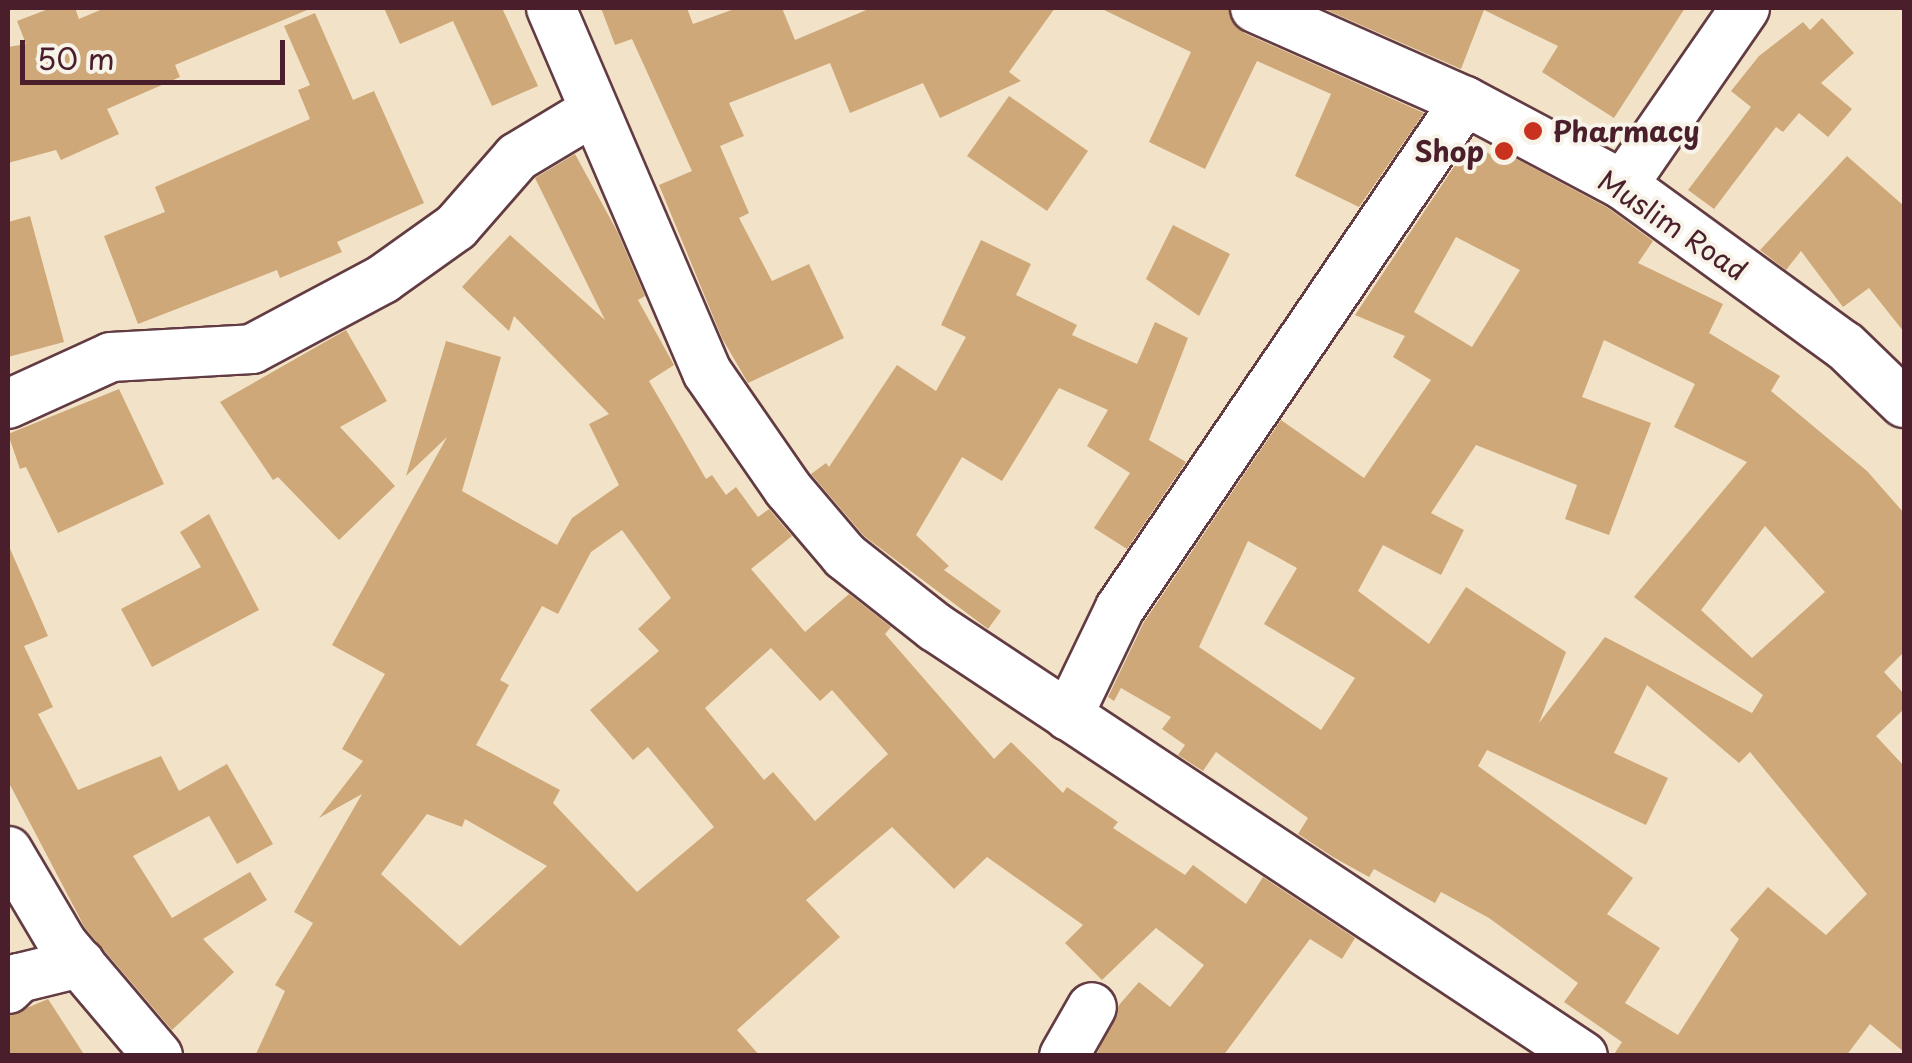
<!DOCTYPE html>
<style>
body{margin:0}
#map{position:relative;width:1912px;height:1063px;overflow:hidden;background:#f2e3c8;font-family:"Playpen Sans",sans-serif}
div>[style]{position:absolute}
.building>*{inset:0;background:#cea878}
.roads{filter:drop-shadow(2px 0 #633c43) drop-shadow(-2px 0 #633c43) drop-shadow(0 2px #633c43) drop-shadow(0 -2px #633c43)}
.minor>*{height:48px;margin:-24px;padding:0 24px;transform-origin:24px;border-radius:24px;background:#fff}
.dots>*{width:28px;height:28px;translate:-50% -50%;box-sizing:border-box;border:5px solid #f7f3e8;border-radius:50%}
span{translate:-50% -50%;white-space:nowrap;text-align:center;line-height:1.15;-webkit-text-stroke:8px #f7f3e8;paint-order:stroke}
.poi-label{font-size:28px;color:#4a1f2b;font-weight:700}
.left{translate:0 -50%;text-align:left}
.right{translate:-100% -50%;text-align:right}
.street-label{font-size:28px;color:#4a1f2b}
.frame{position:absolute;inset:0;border:10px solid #4a1f2b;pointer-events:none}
.scale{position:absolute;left:20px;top:40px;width:265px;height:45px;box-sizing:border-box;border:5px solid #4a1f2b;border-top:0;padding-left:12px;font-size:30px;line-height:35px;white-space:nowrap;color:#4a1f2b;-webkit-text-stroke:8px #f7f3e8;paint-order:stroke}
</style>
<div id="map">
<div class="building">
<i style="clip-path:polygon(51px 8px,75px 8px,79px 19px,105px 8px,312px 8px,175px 65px,180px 77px,107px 109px,119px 134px,61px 160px,56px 150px,8px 163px,8px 47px,26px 44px,17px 21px)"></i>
<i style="clip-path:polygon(384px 8px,502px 8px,538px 86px,492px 106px,453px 21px,400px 44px)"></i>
<i style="clip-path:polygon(601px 8px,687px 8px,693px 24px,737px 8px,782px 8px,795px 40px,871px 8px,1055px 8px,1009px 72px,1021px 81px,940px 118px,923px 83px,850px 113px,830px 63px,729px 103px,744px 136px,720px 146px,749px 213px,739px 218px,772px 281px,809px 264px,844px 338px,748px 383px,722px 338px,659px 185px,692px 171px,632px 39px,615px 45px)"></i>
<i style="clip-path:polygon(1100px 8px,1228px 8px,1244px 33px,1424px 113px,1359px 207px,1295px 176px,1331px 94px,1257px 61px,1205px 169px,1149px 142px,1191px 52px)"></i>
<i style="clip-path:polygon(1322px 8px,1685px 8px,1614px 118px,1542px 72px,1558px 46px,1484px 10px,1461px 69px)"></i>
<i style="clip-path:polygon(315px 13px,353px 100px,374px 91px,424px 203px,337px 242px,342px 252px,280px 278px,277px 270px,138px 324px,104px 236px,165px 212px,155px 187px,310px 119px,298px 90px,310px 85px,284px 26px)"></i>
<i style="clip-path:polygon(1822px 18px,1854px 53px,1821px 83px,1852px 109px,1828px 137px,1799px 113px,1783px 132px,1776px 127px,1714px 209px,1688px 190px,1751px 107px,1731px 91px,1759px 56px,1803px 22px,1810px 30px)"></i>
<i style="clip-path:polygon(1009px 96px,1088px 151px,1047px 211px,967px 156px)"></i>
<i style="clip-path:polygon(evenodd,1470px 143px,1506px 163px,1511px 156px,1608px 208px,1653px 241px,1638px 263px,1723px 304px,1709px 333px,1780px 376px,1771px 391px,1867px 471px,1904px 513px,1904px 652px,1884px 672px,1904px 694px,1904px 709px,1876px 736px,1904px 766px,1904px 1052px,1870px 1024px,1846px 1056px,1613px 1056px,1622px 1042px,1564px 1002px,1578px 983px,1489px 918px,1441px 892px,1435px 903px,1374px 869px,1369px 877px,1333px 857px,1298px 834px,1308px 818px,1216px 752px,1203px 771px,1178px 755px,1185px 745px,1162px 729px,1171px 717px,1121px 688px,1114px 701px,1108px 697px,1144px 622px,1281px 420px,1364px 478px,1431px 380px,1393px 357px,1405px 336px,1355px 315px,1470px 143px,1456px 237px,1520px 270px,1472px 347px,1414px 312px,1456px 237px,1470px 143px,1604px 340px,1695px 384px,1674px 427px,1747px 462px,1634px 597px,1763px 695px,1752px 713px,1605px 637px,1539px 723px,1566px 652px,1466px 587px,1429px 644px,1358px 591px,1383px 545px,1441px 575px,1464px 530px,1431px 513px,1476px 445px,1577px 485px,1565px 519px,1609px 535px,1651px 423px,1582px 397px,1604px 340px,1470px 143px,1765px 526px,1825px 592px,1752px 658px,1701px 610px,1765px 526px,1470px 143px,1248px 541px,1297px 568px,1264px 624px,1355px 678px,1321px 730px,1199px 647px,1248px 541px,1470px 143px,1647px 685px,1739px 763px,1750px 752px,1867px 894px,1826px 935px,1768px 887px,1730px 930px,1739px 939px,1678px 1035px,1625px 1003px,1660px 948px,1607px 914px,1633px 878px,1478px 766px,1487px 750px,1646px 825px,1668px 778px,1614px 753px,1647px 685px)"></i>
<i style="clip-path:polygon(evenodd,575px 154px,617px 231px,645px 296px,638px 300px,674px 365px,649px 381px,706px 479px,712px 475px,726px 495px,736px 487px,758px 517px,769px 509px,792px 536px,751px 569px,805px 632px,849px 594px,891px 627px,885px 634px,994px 759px,1011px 742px,1063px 793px,1067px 787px,1118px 822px,1113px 828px,1185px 875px,1193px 865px,1246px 904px,1263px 877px,1355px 938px,1342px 959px,1310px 939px,1223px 1056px,1096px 1056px,1119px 1005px,1139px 982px,1170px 1007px,1204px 965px,1156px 928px,1102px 980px,1065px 943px,1083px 925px,987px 857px,954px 889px,892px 827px,806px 900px,840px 937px,737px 1030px,760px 1056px,255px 1056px,285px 991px,275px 985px,313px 923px,294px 912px,362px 794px,319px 818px,363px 761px,342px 749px,385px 674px,332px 645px,447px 437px,406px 476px,446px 341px,501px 357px,462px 491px,557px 545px,572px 518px,619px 485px,589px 424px,609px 414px,514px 316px,509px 331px,462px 287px,510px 235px,605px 320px,535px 178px,575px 154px,622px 530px,671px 598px,638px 629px,659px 651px,590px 710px,633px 760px,648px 747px,714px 827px,637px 892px,553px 803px,560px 790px,476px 745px,509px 685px,500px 680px,542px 606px,558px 614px,591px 552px,622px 530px,575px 154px,771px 648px,820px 701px,832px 690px,888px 754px,815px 821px,773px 772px,764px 780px,705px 708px,771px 648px,575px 154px,427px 814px,462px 827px,465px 819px,547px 866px,460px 946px,381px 874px,427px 814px)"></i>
<i style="clip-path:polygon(1847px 156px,1904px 206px,1904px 332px,1869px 288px,1843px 307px,1801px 251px,1786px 270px,1760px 250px)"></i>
<i style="clip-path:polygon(30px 216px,64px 342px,8px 357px,8px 222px)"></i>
<i style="clip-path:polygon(1173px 225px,1230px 254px,1199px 316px,1146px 279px)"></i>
<i style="clip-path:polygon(981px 240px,1031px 264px,1016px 295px,1077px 325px,1072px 335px,1137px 364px,1155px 322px,1188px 338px,1149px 440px,1186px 462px,1127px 549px,1094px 528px,1130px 473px,1087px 446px,1108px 410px,1059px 388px,1002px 481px,962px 457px,916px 535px,949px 566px,944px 570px,1001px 611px,988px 629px,864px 536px,811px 474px,826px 463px,829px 467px,897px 365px,936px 391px,966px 337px,941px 325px)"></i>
<i style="clip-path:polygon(346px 330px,387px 401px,340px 427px,395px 486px,339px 540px,278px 477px,273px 480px,220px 402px)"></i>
<i style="clip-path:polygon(119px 389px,164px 484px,58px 533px,26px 467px,20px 469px,8px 434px)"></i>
<i style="clip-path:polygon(209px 514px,259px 610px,152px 667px,121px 609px,201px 567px,180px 532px)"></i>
<i style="clip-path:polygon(8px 544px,48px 636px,24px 646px,53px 707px,38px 714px,78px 790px,161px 756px,179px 791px,227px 764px,273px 844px,237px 864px,209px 816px,133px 856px,172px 918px,250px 872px,267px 900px,203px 939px,234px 972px,172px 1030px,85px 928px,8px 781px)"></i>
<i style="clip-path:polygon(48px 999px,85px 1056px,8px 1056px,8px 1016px)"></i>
</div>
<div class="roads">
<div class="minor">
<i style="left:551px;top:8px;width:396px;rotate:66.8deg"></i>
<i style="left:707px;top:372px;width:142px;rotate:55.3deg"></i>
<i style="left:788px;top:489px;width:88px;rotate:49.6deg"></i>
<i style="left:845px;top:556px;width:115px;rotate:38.3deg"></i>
<i style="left:935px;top:627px;width:777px;rotate:33.51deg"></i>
<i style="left:1255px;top:8px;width:230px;rotate:23.9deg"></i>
<i style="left:1465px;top:101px;width:179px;rotate:28deg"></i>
<i style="left:1623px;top:185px;width:274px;rotate:36deg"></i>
<i style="left:1845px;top:346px;width:82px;rotate:44deg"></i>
<i style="left:1623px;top:185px;width:215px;rotate:-55.4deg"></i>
<i style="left:8px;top:404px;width:113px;rotate:-24.5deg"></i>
<i style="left:111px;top:357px;width:141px;rotate:-3.2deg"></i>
<i style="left:252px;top:349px;width:149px;rotate:-28.1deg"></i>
<i style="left:383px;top:279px;width:90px;rotate:-35.5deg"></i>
<i style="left:456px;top:227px;width:93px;rotate:-48.9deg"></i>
<i style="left:517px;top:157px;width:87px;rotate:-31deg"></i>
<i style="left:1068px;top:716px;width:120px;rotate:-64.3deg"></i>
<i style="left:1120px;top:608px;width:613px;rotate:-55.77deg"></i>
<i style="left:8px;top:851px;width:108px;rotate:59.4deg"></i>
<i style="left:63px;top:944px;width:147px;rotate:49.7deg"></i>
<i style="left:8px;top:989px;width:16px;rotate:-45deg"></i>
<i style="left:19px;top:978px;width:63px;rotate:-13.8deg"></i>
<i style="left:1064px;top:1056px;width:56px;rotate:-60.3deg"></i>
</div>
</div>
<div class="dots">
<i style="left:1533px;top:131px;background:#c8321e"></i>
<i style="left:1504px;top:151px;background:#c8321e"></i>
</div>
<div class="poi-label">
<span class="left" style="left:1553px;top:131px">Pharmacy</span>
<span class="right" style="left:1484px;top:151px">Shop</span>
</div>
<div class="street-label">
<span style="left:1673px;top:225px;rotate:34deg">Muslim Road</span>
</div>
<div class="frame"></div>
<div class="scale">50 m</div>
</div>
